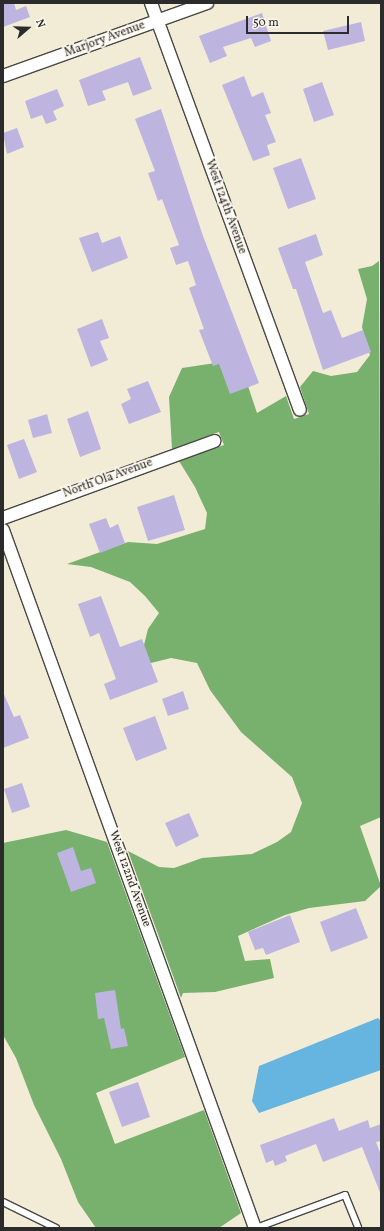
<!DOCTYPE html>
<style>
body{margin:0}
#map{position:relative;width:384px;height:1231px;overflow:hidden;background:#f2ecd6;font-family:Vollkorn,serif}
div>[style]{position:absolute}
.forest>*{inset:0;background:#78b06e}
.water>*{inset:0;background:#65b5e0}
.building>*{inset:0;background:#beb4e0}
.roads{filter:drop-shadow(1px 0 #494845) drop-shadow(-1px 0 #494845) drop-shadow(0 1px #494845) drop-shadow(0 -1px #494845)}
.service>*{height:6px;margin:-3px;padding:0 3px;transform-origin:3px;border-radius:3px;background:#fff}
.minor>*{height:12px;margin:-6px;padding:0 6px;transform-origin:6px;border-radius:6px;background:#fff}
span{translate:-50% -50%;white-space:nowrap;text-align:center;line-height:1.15;-webkit-text-stroke:3.5px #fbf7ec;paint-order:stroke}
.street-label{font-size:12px;color:#2b2b2b}
.frame{position:absolute;inset:0;border:4px solid #2b2b2b;pointer-events:none}
.north{position:absolute;left:8px;top:8px;width:40px;height:40px;-webkit-text-stroke:3px #fbf7ec;paint-order:stroke;rotate:70deg;font-size:11px;font-weight:700;line-height:16px;text-align:center;color:#2b2b2b}
.north::after{content:'';display:block;margin:auto;width:14px;height:18px;background:#2b2b2b;clip-path:polygon(50% 0,100% 100%,50% 72%,0 100%)}
.scale{position:absolute;left:246px;top:16px;width:103px;height:18px;box-sizing:border-box;border:2px solid #2b2b2b;border-top:0;padding-left:5px;font-size:12px;line-height:14px;white-space:nowrap;color:#2b2b2b;-webkit-text-stroke:3px #fbf7ec;paint-order:stroke}
</style>
<div id="map">
<div class="forest">
<i style="clip-path:polygon(379px 261px,381px 817px,360px 826px,381px 886px,365px 901px,309px 908px,285px 915px,238px 936px,245px 961px,270px 959px,274px 978px,215px 992px,183px 993px,181px 998px,128px 851px,159px 867px,174px 868px,202px 858px,252px 854px,277px 842px,291px 832px,302px 803px,292px 777px,241px 732px,210px 690px,197px 663px,171px 658px,151px 663px,141px 657px,148px 629px,159px 613px,145px 596px,130px 582px,91px 567px,67px 564px,128px 542px,157px 544px,205px 529px,207px 513px,195px 487px,179px 461px,224px 445px,219px 432px,172px 449px,169px 397px,182px 368px,222px 362px,244px 374px,257px 413px,286px 396px,294px 419px,309px 414px,300px 387px,313px 371px,331px 376px,357px 372px,370px 355px,362px 327px,367px 299px,358px 269px,372px 266px)"></i>
<i style="clip-path:polygon(66px 830px,107px 842px,185px 1057px,96px 1093px,115px 1144px,204px 1110px,241px 1213px,219px 1228px,96px 1228px,78px 1202px,61px 1159px,34px 1105px,16px 1058px,3px 1035px,3px 843px)"></i>
</div>
<div class="water">
<i style="clip-path:polygon(378px 1018px,381px 1021px,381px 1070px,259px 1113px,252px 1101px,259px 1066px)"></i>
</div>
<div class="building">
<i style="clip-path:polygon(3px 3px,14px 3px,16px 10px,26px 6px,30px 17px,3px 27px)"></i>
<i style="clip-path:polygon(262px 13px,271px 41px,255px 47px,251px 38px,223px 47px,227px 56px,210px 63px,199px 36px)"></i>
<i style="clip-path:polygon(361px 22px,365px 41px,328px 50px,323px 31px)"></i>
<i style="clip-path:polygon(140px 57px,152px 89px,133px 96px,128px 82px,102px 91px,106px 100px,88px 106px,79px 80px)"></i>
<i style="clip-path:polygon(244px 76px,252px 97px,263px 92px,271px 113px,265px 115px,276px 142px,267px 145px,270px 155px,253px 161px,222px 85px)"></i>
<i style="clip-path:polygon(322px 82px,334px 115px,314px 122px,303px 89px)"></i>
<i style="clip-path:polygon(57px 89px,64px 106px,53px 111px,57px 120px,46px 124px,42px 115px,31px 119px,25px 101px)"></i>
<i style="clip-path:polygon(161px 109px,203px 236px,259px 383px,230px 394px,219px 364px,213px 366px,199px 330px,204px 329px,189px 288px,196px 285px,188px 261px,176px 265px,170px 248px,179px 245px,162px 199px,158px 201px,148px 173px,155px 171px,135px 119px)"></i>
<i style="clip-path:polygon(17px 128px,24px 147px,7px 154px,3px 133px)"></i>
<i style="clip-path:polygon(301px 158px,316px 199px,288px 209px,273px 168px)"></i>
<i style="clip-path:polygon(98px 232px,102px 243px,120px 236px,128px 258px,92px 272px,79px 238px)"></i>
<i style="clip-path:polygon(316px 234px,323px 255px,305px 262px,323px 313px,331px 310px,342px 338px,363px 330px,371px 352px,323px 370px,296px 289px,293px 289px,278px 248px)"></i>
<i style="clip-path:polygon(102px 319px,109px 338px,100px 341px,108px 360px,91px 367px,77px 329px)"></i>
<i style="clip-path:polygon(148px 381px,161px 412px,129px 424px,121px 404px,131px 399px,127px 389px)"></i>
<i style="clip-path:polygon(88px 411px,101px 449px,80px 457px,67px 419px)"></i>
<i style="clip-path:polygon(47px 414px,52px 433px,33px 438px,28px 420px)"></i>
<i style="clip-path:polygon(24px 439px,37px 472px,19px 479px,7px 445px)"></i>
<i style="clip-path:polygon(174px 495px,185px 530px,148px 541px,137px 507px)"></i>
<i style="clip-path:polygon(106px 518px,110px 528px,118px 524px,125px 543px,100px 553px,89px 524px)"></i>
<i style="clip-path:polygon(101px 596px,120px 647px,142px 639px,158px 682px,110px 700px,104px 684px,116px 679px,99px 633px,90px 637px,78px 604px)"></i>
<i style="clip-path:polygon(183px 691px,189px 709px,168px 716px,162px 699px)"></i>
<i style="clip-path:polygon(3px 692px,14px 717px,20px 715px,29px 738px,3px 748px)"></i>
<i style="clip-path:polygon(155px 716px,167px 749px,136px 761px,123px 728px)"></i>
<i style="clip-path:polygon(22px 783px,30px 807px,12px 813px,4px 789px)"></i>
<i style="clip-path:polygon(189px 813px,199px 836px,176px 847px,165px 823px)"></i>
<i style="clip-path:polygon(73px 847px,81px 871px,91px 868px,96px 883px,71px 892px,57px 853px)"></i>
<i style="clip-path:polygon(356px 908px,368px 938px,331px 952px,320px 922px)"></i>
<i style="clip-path:polygon(290px 915px,300px 942px,266px 955px,263px 948px,255px 950px,248px 932px)"></i>
<i style="clip-path:polygon(115px 990px,121px 1029px,124px 1028px,128px 1046px,111px 1049px,104px 1018px,98px 1019px,95px 993px)"></i>
<i style="clip-path:polygon(138px 1082px,150px 1117px,122px 1127px,109px 1092px)"></i>
<i style="clip-path:polygon(334px 1118px,339px 1131px,368px 1120px,370px 1128px,381px 1124px,381px 1141px,376px 1142px,381px 1155px,381px 1195px,362px 1147px,323px 1162px,316px 1144px,285px 1156px,287px 1161px,275px 1166px,273px 1160px,266px 1163px,260px 1145px)"></i>
</div>
<div class="roads">
<div class="service">
<i style="left:3px;top:1202px;width:59px;rotate:26.1deg"></i>
<i style="left:256px;top:1228px;width:95px;rotate:-20.3deg"></i>
<i style="left:345px;top:1195px;width:35px;rotate:68deg"></i>
</div>
<div class="minor">
<i style="left:151px;top:3px;width:433px;rotate:69.9deg"></i>
<i style="left:3px;top:76px;width:217px;rotate:-19.7deg"></i>
<i style="left:3px;top:518px;width:225px;rotate:-20deg"></i>
<i style="left:3px;top:530px;width:742px;rotate:70.15deg"></i>
</div>
</div>
<div class="street-label">
<span style="left:105px;top:40px;rotate:-20deg">Marjory Avenue</span>
<span style="left:225px;top:207px;rotate:70deg">West 124th Avenue</span>
<span style="left:108px;top:479px;rotate:-20deg">North Ola Avenue</span>
<span style="left:129px;top:879px;rotate:70deg">West 122nd Avenue</span>
</div>
<div class="frame"></div>
<div class="north">N</div>
<div class="scale">50 m</div>
</div>
